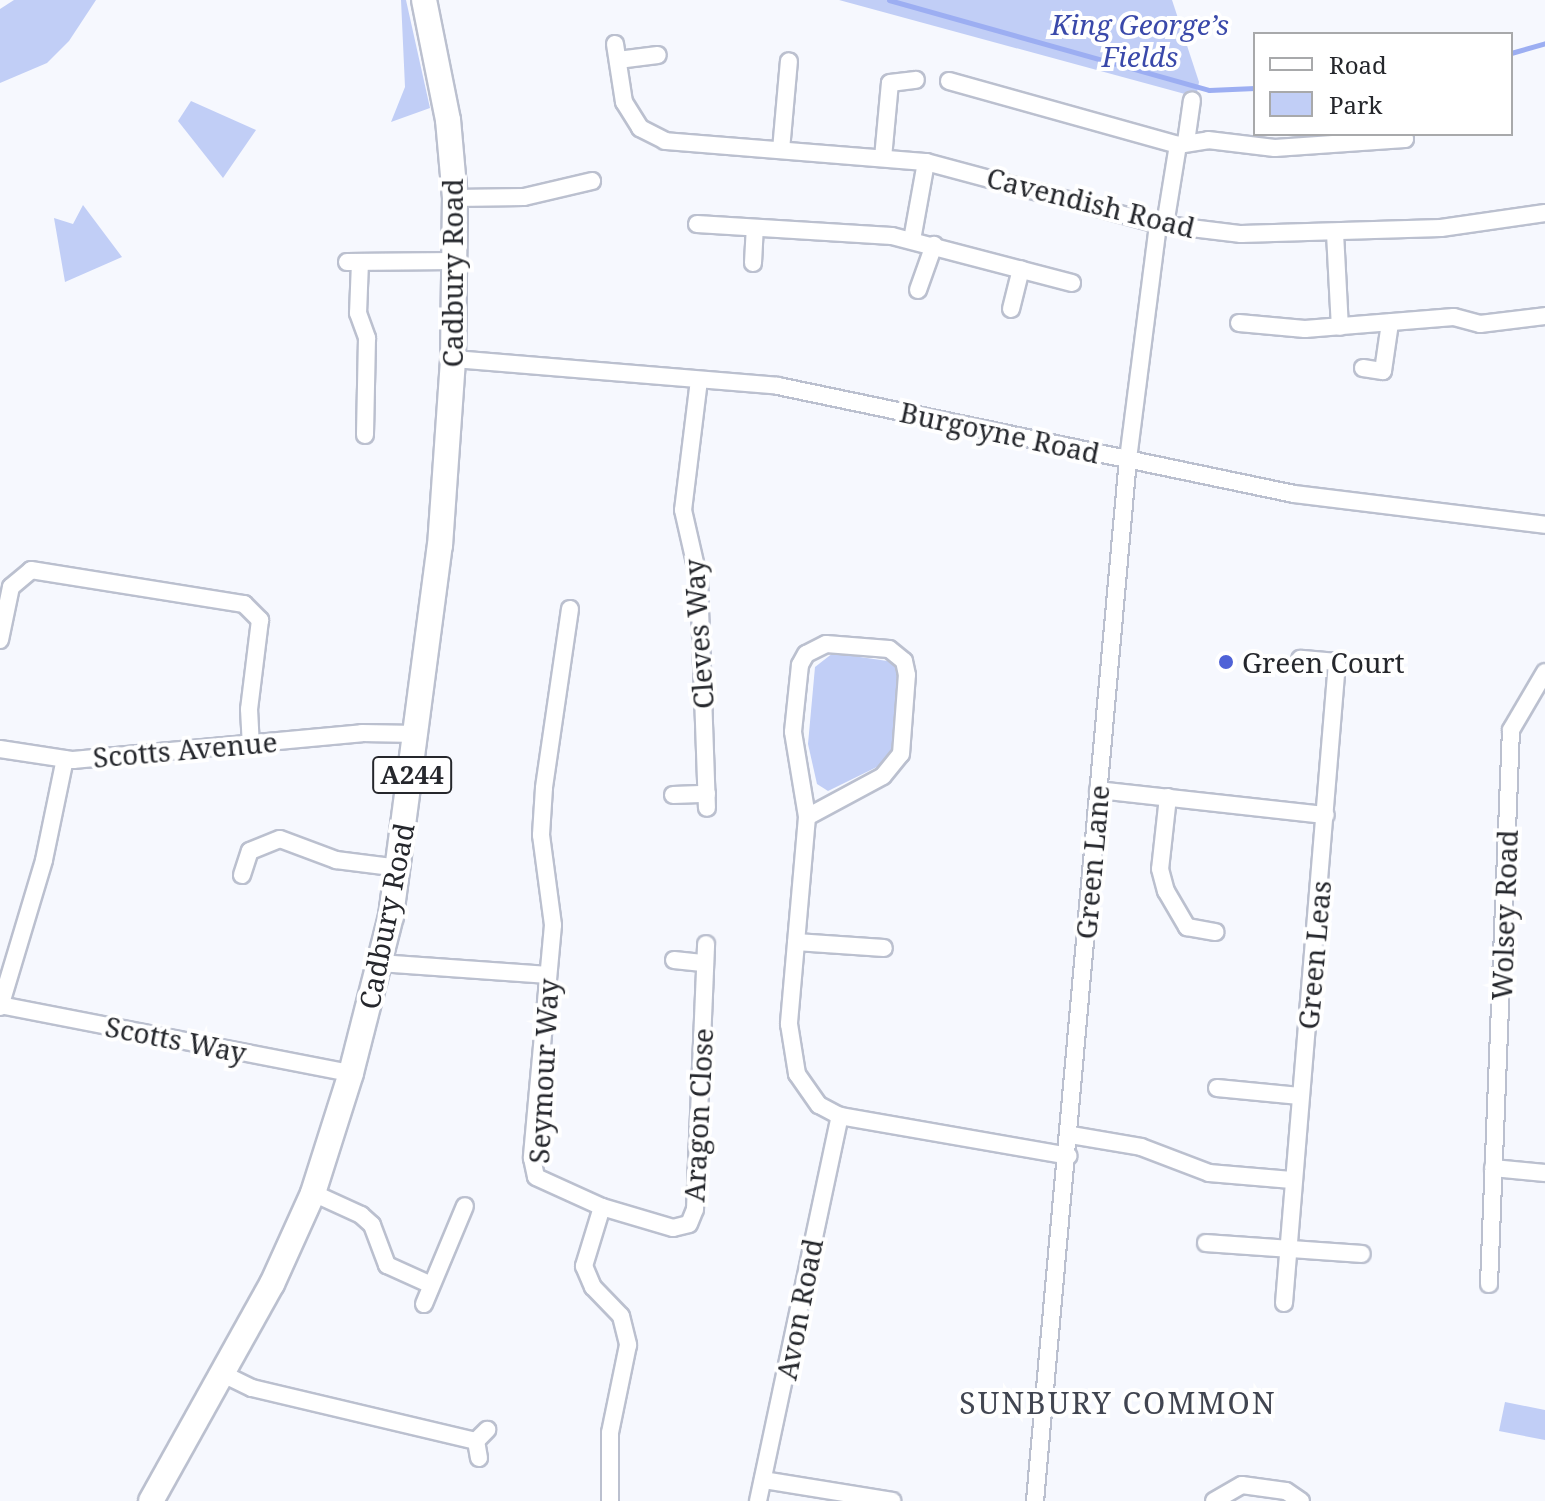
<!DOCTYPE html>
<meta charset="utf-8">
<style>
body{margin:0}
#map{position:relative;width:1545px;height:1501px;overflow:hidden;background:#f6f8fe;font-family:"Noto Serif",serif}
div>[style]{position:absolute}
.green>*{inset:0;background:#c1cef6}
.stream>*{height:5px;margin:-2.5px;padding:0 2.5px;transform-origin:2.5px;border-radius:2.5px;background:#9caef2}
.roads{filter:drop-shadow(2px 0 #bbc0cf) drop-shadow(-2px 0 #bbc0cf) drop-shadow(0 2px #bbc0cf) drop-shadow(0 -2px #bbc0cf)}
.minor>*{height:16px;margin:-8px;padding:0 8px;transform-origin:8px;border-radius:8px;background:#fff}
.primary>*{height:24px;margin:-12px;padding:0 12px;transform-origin:12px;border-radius:12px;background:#fff}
.dots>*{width:22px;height:22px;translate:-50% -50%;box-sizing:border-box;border:4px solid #fff;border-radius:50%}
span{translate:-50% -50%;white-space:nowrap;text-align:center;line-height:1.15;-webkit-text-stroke:8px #fff;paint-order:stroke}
.shield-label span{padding:2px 6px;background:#fff;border:2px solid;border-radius:6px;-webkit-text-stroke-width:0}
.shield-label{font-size:26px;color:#25272c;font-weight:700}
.park-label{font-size:28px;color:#3a49aa;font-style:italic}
.street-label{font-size:28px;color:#25272c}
.poi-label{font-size:28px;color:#25272c}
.left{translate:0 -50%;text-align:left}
.neighbourhood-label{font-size:30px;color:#414551;letter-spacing:2px}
.legend{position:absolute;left:1253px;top:32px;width:260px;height:104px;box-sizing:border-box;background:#fff;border:2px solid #a8a9ab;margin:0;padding:10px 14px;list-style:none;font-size:24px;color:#25272c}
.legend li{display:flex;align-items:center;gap:16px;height:40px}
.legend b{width:40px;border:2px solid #a8a9ab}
</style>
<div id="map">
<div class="green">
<i style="clip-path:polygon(14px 0,96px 0,69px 41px,47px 63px,0 83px,0 9px)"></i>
<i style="clip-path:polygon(401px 0,406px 0,430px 108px,391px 122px,405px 87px)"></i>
<i style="clip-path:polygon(839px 0,1172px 0,1199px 82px,1196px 97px)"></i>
<i style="clip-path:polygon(191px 101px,256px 130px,223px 178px,178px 121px)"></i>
<i style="clip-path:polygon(83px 205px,122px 257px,65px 282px,54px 218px,73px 224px)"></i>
<i style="clip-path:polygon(833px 653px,894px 662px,899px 678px,893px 759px,828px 791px,817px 784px,808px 744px,815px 667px)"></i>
<i style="clip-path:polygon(1505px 1402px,1545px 1410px,1545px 1440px,1499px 1431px)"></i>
</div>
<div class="stream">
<i style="left:889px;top:0;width:332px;rotate:15.7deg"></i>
<i style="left:1209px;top:90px;width:46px;rotate:-2.5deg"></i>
<i style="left:1511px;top:53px;width:35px;rotate:-16deg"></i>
</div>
<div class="roads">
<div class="minor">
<i style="left:615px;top:44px;width:59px;rotate:81.2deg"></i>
<i style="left:624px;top:102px;width:31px;rotate:58deg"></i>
<i style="left:640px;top:128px;width:28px;rotate:27deg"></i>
<i style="left:665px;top:141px;width:262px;rotate:4.6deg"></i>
<i style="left:926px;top:162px;width:240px;rotate:15deg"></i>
<i style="left:1158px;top:224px;width:84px;rotate:6.9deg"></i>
<i style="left:1241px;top:234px;width:200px;rotate:-1.7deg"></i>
<i style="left:1441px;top:228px;width:105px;rotate:-8.2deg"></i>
<i style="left:618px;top:60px;width:40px;rotate:-7.1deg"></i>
<i style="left:949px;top:81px;width:238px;rotate:15.6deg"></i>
<i style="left:1178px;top:145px;width:30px;rotate:-9deg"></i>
<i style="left:1208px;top:140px;width:67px;rotate:6.8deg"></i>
<i style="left:1275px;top:148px;width:130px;rotate:-4deg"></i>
<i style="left:1405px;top:139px;width:5px;rotate:-101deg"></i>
<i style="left:1186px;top:142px;width:42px;rotate:-81.9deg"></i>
<i style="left:781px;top:150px;width:89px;rotate:-84.9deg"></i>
<i style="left:883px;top:158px;width:75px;rotate:-84.7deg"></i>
<i style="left:890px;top:83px;width:26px;rotate:-7deg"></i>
<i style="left:455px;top:198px;width:69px;rotate:-0.8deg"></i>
<i style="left:524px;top:197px;width:70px;rotate:-13.2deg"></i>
<i style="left:697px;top:224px;width:195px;rotate:3.5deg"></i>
<i style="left:892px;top:236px;width:186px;rotate:14.6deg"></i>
<i style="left:1165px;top:225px;width:81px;rotate:-80.8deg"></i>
<i style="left:1335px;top:233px;width:94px;rotate:87deg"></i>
<i style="left:912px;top:240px;width:79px;rotate:-79.8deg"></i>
<i style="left:347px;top:262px;width:108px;rotate:-0.5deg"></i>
<i style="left:360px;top:262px;width:51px;rotate:92.2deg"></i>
<i style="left:358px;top:313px;width:27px;rotate:70deg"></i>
<i style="left:367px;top:338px;width:97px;rotate:91.2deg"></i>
<i style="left:753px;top:263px;width:35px;rotate:-87deg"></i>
<i style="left:918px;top:290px;width:48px;rotate:-70.4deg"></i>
<i style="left:1011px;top:309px;width:41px;rotate:-76deg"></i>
<i style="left:1239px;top:323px;width:66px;rotate:5.2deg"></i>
<i style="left:1305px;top:329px;width:149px;rotate:-4.6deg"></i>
<i style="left:1454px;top:317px;width:27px;rotate:15deg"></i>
<i style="left:1480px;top:324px;width:65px;rotate:-7deg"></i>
<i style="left:453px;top:359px;width:326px;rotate:4.7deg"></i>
<i style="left:778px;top:386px;width:527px;rotate:11.82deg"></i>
<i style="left:1294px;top:494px;width:253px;rotate:7deg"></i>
<i style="left:1363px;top:368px;width:20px;rotate:9deg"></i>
<i style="left:1383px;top:371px;width:49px;rotate:-81.7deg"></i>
<i style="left:699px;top:380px;width:131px;rotate:97deg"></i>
<i style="left:683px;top:510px;width:72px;rotate:77.1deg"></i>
<i style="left:699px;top:580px;width:228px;rotate:88deg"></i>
<i style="left:570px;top:609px;width:181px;rotate:98.3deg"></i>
<i style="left:544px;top:788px;width:47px;rotate:93.7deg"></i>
<i style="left:541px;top:835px;width:91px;rotate:82.4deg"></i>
<i style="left:553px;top:925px;width:234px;rotate:95.2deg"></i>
<i style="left:532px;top:1158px;width:19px;rotate:78deg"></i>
<i style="left:536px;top:1177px;width:72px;rotate:24.4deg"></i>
<i style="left:602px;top:1207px;width:62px;rotate:107deg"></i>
<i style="left:584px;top:1266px;width:23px;rotate:67deg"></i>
<i style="left:593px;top:1287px;width:40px;rotate:46deg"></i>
<i style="left:621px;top:1316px;width:30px;rotate:76deg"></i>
<i style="left:628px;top:1345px;width:90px;rotate:101.6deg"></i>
<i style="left:610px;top:1433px;width:68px;rotate:90deg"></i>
<i style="left:0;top:640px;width:54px;rotate:-78.3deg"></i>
<i style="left:11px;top:587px;width:26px;rotate:-40deg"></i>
<i style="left:31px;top:570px;width:216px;rotate:9.1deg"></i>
<i style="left:244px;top:604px;width:23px;rotate:45deg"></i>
<i style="left:260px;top:620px;width:90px;rotate:97deg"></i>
<i style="left:249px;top:709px;width:34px;rotate:87deg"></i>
<i style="left:0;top:749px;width:74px;rotate:8.6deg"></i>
<i style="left:73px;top:760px;width:290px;rotate:-5.3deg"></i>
<i style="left:362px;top:733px;width:56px;rotate:1deg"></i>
<i style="left:1098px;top:790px;width:229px;rotate:6.3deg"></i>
<i style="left:673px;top:795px;width:34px;rotate:-2deg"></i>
<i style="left:1168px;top:797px;width:72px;rotate:96.3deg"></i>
<i style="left:1160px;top:869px;width:23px;rotate:75deg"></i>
<i style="left:1166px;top:891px;width:42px;rotate:59.7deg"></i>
<i style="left:1187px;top:927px;width:29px;rotate:10deg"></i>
<i style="left:807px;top:817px;width:86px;rotate:-28.3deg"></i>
<i style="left:883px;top:776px;width:28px;rotate:-51deg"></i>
<i style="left:901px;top:754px;width:79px;rotate:-85.7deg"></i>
<i style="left:907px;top:675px;width:14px;rotate:-102deg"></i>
<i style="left:904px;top:661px;width:19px;rotate:-141deg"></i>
<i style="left:889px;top:649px;width:63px;rotate:-175.5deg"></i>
<i style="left:826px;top:644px;width:22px;rotate:153deg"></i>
<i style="left:806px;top:654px;width:13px;rotate:119deg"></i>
<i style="left:800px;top:665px;width:67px;rotate:96deg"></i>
<i style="left:793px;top:732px;width:86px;rotate:80.6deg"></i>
<i style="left:807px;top:817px;width:208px;rotate:95deg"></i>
<i style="left:789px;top:1024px;width:51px;rotate:80.9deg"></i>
<i style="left:797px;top:1074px;width:38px;rotate:55deg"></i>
<i style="left:819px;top:1105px;width:24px;rotate:28deg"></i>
<i style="left:840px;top:1116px;width:232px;rotate:9.9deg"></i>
<i style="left:242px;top:875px;width:25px;rotate:-72deg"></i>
<i style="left:250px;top:851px;width:32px;rotate:-22deg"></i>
<i style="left:280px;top:839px;width:60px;rotate:20.6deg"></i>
<i style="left:336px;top:860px;width:64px;rotate:7.2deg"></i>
<i style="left:796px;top:942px;width:88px;rotate:3.9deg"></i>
<i style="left:674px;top:960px;width:31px;rotate:6deg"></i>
<i style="left:380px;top:963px;width:168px;rotate:4.1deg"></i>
<i style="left:0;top:1005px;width:358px;rotate:11deg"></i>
<i style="left:0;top:1007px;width:153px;rotate:-73.3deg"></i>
<i style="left:44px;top:860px;width:103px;rotate:-78.3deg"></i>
<i style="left:1217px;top:1088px;width:83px;rotate:5.5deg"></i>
<i style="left:1071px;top:1135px;width:71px;rotate:9.7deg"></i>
<i style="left:1141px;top:1147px;width:73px;rotate:20.9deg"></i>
<i style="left:1209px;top:1173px;width:83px;rotate:4.8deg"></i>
<i style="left:1493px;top:1168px;width:52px;rotate:5.5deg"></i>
<i style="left:313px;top:1193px;width:53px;rotate:24.6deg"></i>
<i style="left:361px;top:1215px;width:15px;rotate:42deg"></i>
<i style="left:372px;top:1225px;width:43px;rotate:69.4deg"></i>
<i style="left:387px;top:1265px;width:48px;rotate:24.4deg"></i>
<i style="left:602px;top:1207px;width:74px;rotate:16.5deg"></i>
<i style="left:673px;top:1228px;width:16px;rotate:-14deg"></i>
<i style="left:689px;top:1224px;width:16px;rotate:-68deg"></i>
<i style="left:695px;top:1209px;width:265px;rotate:-87.6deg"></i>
<i style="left:1206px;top:1243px;width:156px;rotate:4deg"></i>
<i style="left:1489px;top:1284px;width:554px;rotate:-87.73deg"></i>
<i style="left:1511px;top:730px;width:67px;rotate:-59.6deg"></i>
<i style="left:1284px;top:1303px;width:643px;rotate:-85.27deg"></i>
<i style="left:1337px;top:662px;width:37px;rotate:-175deg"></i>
<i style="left:424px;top:1304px;width:106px;rotate:-67.3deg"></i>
<i style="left:223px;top:1374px;width:32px;rotate:26deg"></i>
<i style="left:252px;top:1388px;width:230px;rotate:13.3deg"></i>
<i style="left:479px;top:1458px;width:17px;rotate:-100deg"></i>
<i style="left:476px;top:1441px;width:16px;rotate:-45deg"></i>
<i style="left:763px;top:1480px;width:131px;rotate:9.2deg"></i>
<i style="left:758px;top:1501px;width:394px;rotate:-78deg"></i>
<i style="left:1035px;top:1501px;width:1046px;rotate:-84.9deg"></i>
<i style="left:1128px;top:459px;width:237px;rotate:-82.7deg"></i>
<i style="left:1214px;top:1501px;width:32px;rotate:-30deg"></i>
<i style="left:1242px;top:1485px;width:44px;rotate:7.8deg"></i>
<i style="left:1286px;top:1491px;width:18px;rotate:34deg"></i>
</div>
<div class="primary">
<i style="left:151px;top:1501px;width:248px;rotate:-60.9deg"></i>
<i style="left:272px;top:1284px;width:100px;rotate:-65.7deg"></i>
<i style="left:313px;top:1193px;width:126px;rotate:-72.4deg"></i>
<i style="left:351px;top:1073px;width:162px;rotate:-75.7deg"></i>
<i style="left:391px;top:916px;width:373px;rotate:-82.5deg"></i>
<i style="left:440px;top:546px;width:187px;rotate:-86deg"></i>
<i style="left:453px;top:359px;width:161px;rotate:-89.3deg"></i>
<i style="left:455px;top:198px;width:78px;rotate:-95.1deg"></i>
<i style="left:448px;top:120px;width:122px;rotate:-101.3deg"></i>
</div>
</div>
<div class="dots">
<i style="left:1226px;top:662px;background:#4f62d7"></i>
</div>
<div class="shield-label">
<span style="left:412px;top:775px">A244</span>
</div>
<div class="park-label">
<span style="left:1140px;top:40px">King George’s<br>Fields</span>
</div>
<div class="street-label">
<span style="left:1091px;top:202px;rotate:14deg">Cavendish Road</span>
<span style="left:452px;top:273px;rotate:-90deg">Cadbury Road</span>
<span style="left:1000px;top:432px;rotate:12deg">Burgoyne Road</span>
<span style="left:698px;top:634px;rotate:-94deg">Cleves Way</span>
<span style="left:185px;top:749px;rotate:-5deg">Scotts Avenue</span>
<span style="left:1092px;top:862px;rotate:-85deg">Green Lane</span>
<span style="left:1504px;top:915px;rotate:-88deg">Wolsey Road</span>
<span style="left:386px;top:916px;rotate:-79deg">Cadbury Road</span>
<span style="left:1314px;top:955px;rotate:-85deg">Green Leas</span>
<span style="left:176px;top:1039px;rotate:11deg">Scotts Way</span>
<span style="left:543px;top:1071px;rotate:-87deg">Seymour Way</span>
<span style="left:698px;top:1115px;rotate:-87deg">Aragon Close</span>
<span style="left:799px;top:1309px;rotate:-79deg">Avon Road</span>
</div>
<div class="poi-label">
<span class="left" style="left:1242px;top:662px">Green Court</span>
</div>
<div class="neighbourhood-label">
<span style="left:1118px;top:1403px">SUNBURY COMMON</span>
</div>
<ul class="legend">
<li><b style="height:10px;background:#fff"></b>Road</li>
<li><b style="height:22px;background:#c1cef6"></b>Park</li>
</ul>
</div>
